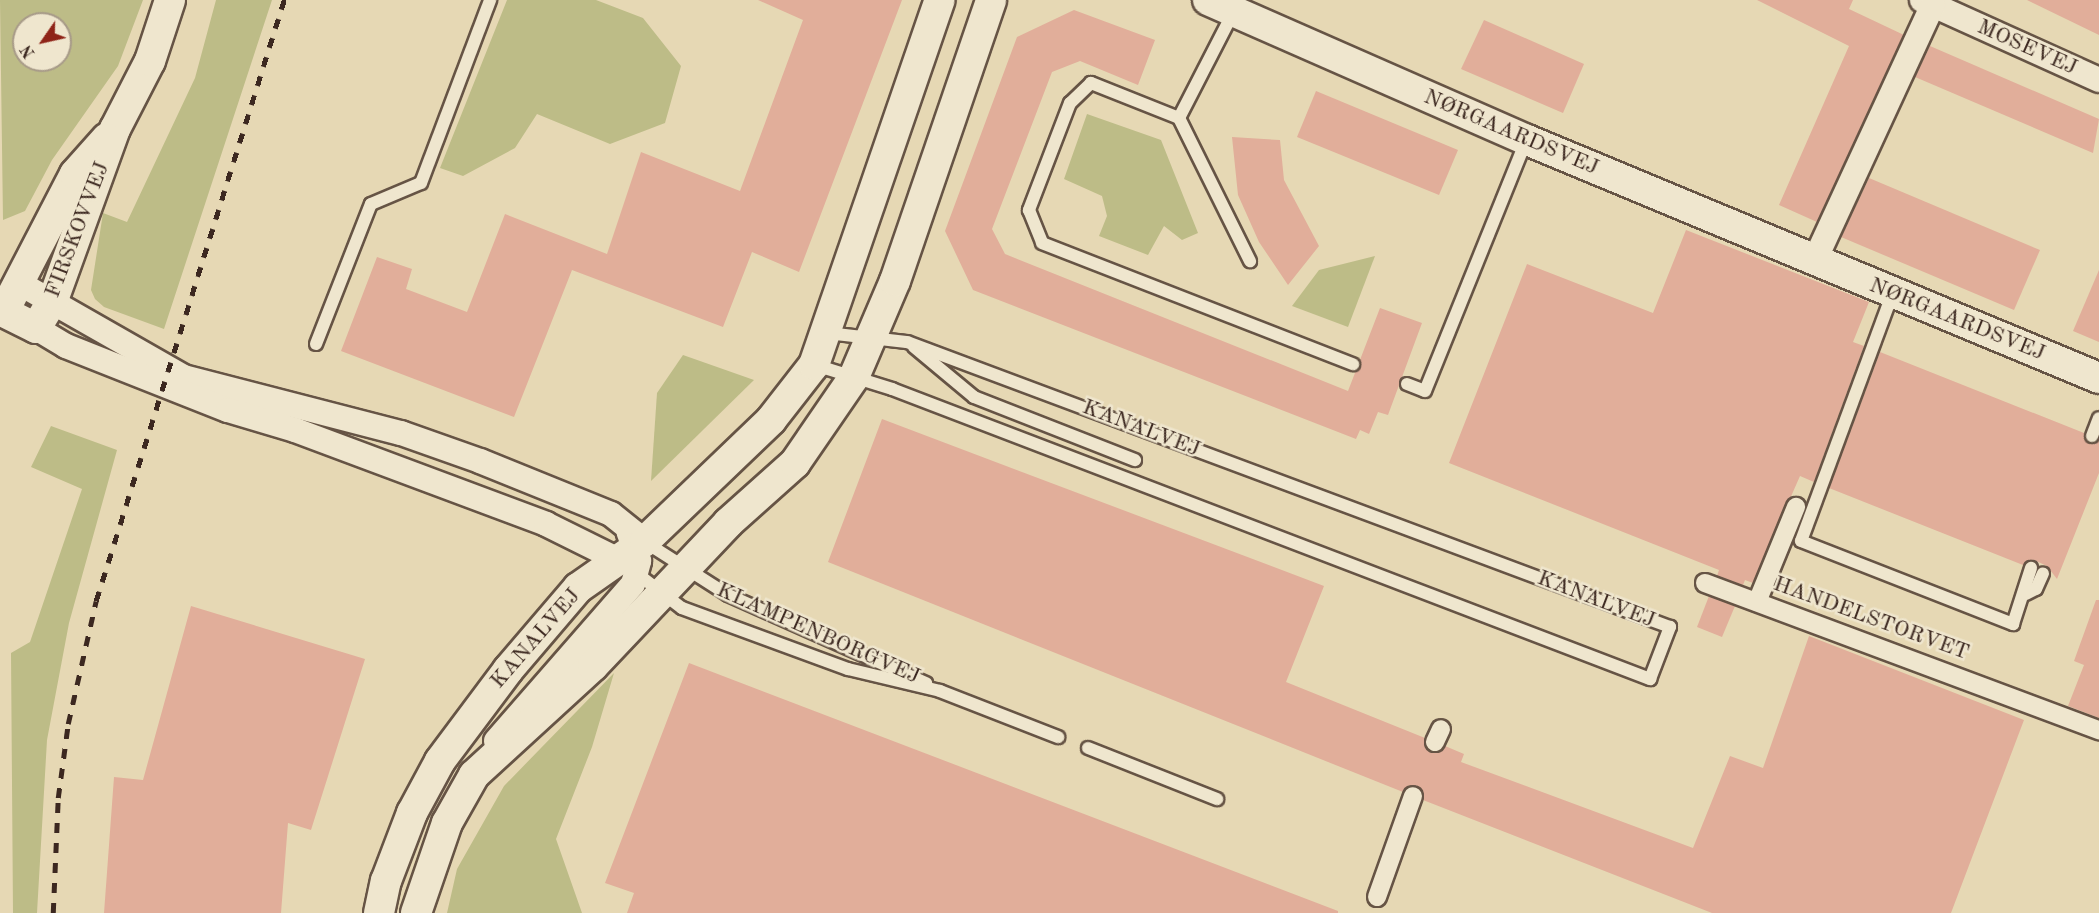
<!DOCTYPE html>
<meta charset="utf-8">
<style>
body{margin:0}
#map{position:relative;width:2099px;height:913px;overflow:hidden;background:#e6d8b4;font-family:"Old Standard TT",serif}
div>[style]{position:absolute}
.green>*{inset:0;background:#bdbc87}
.building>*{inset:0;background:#e1ae9a}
.roads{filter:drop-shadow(2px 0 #665445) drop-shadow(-2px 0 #665445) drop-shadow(0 2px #665445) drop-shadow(0 -2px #665445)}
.service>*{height:12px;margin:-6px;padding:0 6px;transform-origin:6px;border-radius:6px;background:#efe6ce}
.pedestrian>*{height:18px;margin:-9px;padding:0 9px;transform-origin:9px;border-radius:9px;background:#efe6ce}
.minor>*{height:24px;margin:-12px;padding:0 12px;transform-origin:12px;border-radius:12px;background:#efe6ce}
.tertiary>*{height:30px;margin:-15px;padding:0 15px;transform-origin:15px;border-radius:15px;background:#efe6ce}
.rail>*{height:4.5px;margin-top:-2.25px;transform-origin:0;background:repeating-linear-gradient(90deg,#3c2820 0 10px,transparent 0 20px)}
span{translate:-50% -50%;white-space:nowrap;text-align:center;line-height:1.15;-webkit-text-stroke:5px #efe6ce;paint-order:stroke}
.street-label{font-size:22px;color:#3c2820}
.north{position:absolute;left:12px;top:12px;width:60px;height:60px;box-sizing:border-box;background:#efe6ce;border:2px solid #a79a88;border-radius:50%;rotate:236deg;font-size:16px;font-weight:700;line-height:24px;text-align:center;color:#3c2820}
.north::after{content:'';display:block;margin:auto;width:21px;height:27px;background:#8f2418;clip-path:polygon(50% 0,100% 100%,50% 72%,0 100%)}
</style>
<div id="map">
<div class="green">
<i style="clip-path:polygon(evenodd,0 0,143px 0,118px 66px,52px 160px,25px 211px,3px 220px,0 0,24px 24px,60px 24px,60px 60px,24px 60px,24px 24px)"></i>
<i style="clip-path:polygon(216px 0,272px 0,164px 329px,104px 307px,95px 299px,91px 290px,98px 245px,103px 213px,127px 222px,195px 78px)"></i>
<i style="clip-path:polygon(507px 0,596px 0,643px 18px,681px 66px,665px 123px,610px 144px,537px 114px,515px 148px,463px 176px,440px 168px)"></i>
<i style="clip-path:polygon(1087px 114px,1161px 140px,1198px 233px,1182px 240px,1164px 226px,1148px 255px,1099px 236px,1107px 216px,1102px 196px,1064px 179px)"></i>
<i style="clip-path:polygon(1375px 256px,1348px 327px,1292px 306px,1319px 270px)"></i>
<i style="clip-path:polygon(683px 355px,754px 380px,651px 481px,657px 393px)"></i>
<i style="clip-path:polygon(51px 426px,117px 450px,69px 623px,47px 740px,37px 913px,13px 913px,11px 653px,30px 642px,82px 489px,31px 467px)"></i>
<i style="clip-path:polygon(614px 673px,592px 747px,556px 839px,582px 913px,447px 913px,457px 869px,504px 786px)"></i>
</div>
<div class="building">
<i style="clip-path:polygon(758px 0,902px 0,799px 272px,752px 252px,723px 327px,572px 270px,514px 417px,341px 351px,377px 257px,412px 269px,406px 289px,467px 312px,505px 214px,607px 254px,641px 152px,740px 191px,803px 20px)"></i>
<i style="clip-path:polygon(1757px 0,1853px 0,1849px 9px,1904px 35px,1817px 222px,1779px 205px,1849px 46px)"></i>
<i style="clip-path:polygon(2027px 0,2099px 0,2099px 35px)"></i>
<i style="clip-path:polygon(1074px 10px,1155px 40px,1138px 85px,1080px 61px,1052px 72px,992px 229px,1005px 254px,1348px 391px,1380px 308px,1422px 323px,1388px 415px,1378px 412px,1369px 434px,1360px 430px,1356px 439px,973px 290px,945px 231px,1017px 37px)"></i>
<i style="clip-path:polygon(1484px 20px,1584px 64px,1563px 113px,1461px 69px)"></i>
<i style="clip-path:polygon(1930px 46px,2099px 119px,2093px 153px,1915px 77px)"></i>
<i style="clip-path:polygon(1316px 91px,1458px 150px,1439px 195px,1297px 137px)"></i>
<i style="clip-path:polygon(1232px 137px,1280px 140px,1284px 180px,1319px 246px,1288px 285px,1259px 242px,1238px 195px)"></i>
<i style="clip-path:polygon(1869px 178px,2040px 250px,2014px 310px,1841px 237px)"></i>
<i style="clip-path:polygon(1686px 230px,1869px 302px,1853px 342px,1864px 346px,1814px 482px,1800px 476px,1753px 583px,1745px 580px,1743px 585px,1717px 576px,1719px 570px,1449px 463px,1527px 264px,1653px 313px)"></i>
<i style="clip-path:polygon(2099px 270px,2099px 342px,2073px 331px)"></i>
<i style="clip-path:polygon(1880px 352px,2084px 433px,2090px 444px,2099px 440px,2099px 473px,2057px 579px,2047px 566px,2034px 560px,2023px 565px,1829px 488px)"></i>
<i style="clip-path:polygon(882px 419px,1324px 586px,1286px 682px,1425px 738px,1431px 752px,1445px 746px,1464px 754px,1461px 762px,1693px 848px,1730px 756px,1763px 768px,1809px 636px,2024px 720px,1951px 913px,1712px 913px,1423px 800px,1417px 786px,1403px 792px,828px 562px)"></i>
<i style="clip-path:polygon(1709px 596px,1735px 606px,1722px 637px,1697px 627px)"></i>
<i style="clip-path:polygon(2096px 600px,2099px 600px,2099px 718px,2068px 706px,2084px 665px,2074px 661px)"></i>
<i style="clip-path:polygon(191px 606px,365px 659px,311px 830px,288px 823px,281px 913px,104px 913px,114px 777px,143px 780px)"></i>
<i style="clip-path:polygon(689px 663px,1338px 911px,1338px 913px,627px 913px,634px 893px,605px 883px)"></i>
</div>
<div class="roads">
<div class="service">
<i style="left:1234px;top:11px;width:120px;rotate:117.2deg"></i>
<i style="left:1179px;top:118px;width:160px;rotate:63.6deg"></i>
<i style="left:1179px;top:118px;width:95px;rotate:-158.3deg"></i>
<i style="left:1091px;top:83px;width:29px;rotate:136deg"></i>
<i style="left:1070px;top:103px;width:115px;rotate:111deg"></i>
<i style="left:1029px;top:210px;width:35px;rotate:68deg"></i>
<i style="left:1042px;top:243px;width:334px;rotate:21.3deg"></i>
<i style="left:1892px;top:295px;width:262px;rotate:110.3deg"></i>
<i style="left:1801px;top:541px;width:228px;rotate:21.4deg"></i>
<i style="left:2013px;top:624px;width:59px;rotate:-72.2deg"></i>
<i style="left:316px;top:344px;width:150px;rotate:-68.6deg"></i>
<i style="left:371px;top:204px;width:54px;rotate:-22.8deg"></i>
<i style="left:421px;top:183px;width:196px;rotate:-69.3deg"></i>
<i style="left:914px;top:347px;width:78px;rotate:39.8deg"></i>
<i style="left:974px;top:397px;width:173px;rotate:21.4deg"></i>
<i style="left:815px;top:365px;width:81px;rotate:17.3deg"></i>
<i style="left:892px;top:389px;width:812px;rotate:20.94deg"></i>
<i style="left:1650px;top:679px;width:56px;rotate:-69deg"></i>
<i style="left:1670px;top:627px;width:814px;rotate:-159.52deg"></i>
<i style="left:907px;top:342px;width:81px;rotate:-173.6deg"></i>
<i style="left:1407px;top:384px;width:19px;rotate:21deg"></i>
<i style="left:1425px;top:391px;width:270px;rotate:-68deg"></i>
<i style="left:2092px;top:436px;width:19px;rotate:-69deg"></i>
<i style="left:645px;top:542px;width:98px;rotate:32.6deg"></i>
<i style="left:728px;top:595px;width:217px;rotate:24deg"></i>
<i style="left:635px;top:572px;width:59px;rotate:37.5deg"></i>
<i style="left:682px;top:608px;width:177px;rotate:20.2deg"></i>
<i style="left:848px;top:669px;width:95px;rotate:13.4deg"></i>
<i style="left:940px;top:691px;width:127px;rotate:21.3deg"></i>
<i style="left:2026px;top:594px;width:11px;rotate:-27deg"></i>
<i style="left:2036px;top:589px;width:17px;rotate:-66deg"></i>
<i style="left:1088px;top:748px;width:139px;rotate:21.6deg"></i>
</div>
<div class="pedestrian">
<i style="left:1705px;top:583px;width:421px;rotate:20.5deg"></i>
<i style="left:1757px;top:602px;width:103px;rotate:-67.7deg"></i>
<i style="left:1435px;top:742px;width:14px;rotate:-65deg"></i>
<i style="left:1377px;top:897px;width:107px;rotate:-70.4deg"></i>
</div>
<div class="minor">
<i style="left:1922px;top:0;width:194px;rotate:24.3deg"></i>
<i style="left:1814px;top:262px;width:283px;rotate:-65.2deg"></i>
<i style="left:19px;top:283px;width:190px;rotate:29.7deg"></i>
<i style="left:184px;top:377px;width:224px;rotate:14.5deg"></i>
<i style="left:401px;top:433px;width:84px;rotate:19.5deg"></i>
<i style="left:480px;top:461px;width:141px;rotate:22deg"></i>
<i style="left:611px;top:514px;width:43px;rotate:38.5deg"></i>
<i style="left:36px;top:328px;width:35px;rotate:31deg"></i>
<i style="left:66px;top:346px;width:174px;rotate:21.6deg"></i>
<i style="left:228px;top:410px;width:70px;rotate:16.6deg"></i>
<i style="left:295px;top:430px;width:268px;rotate:20.5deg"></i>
<i style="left:546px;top:524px;width:81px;rotate:26.3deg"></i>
<i style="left:496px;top:741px;width:208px;rotate:-48.9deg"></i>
<i style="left:633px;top:584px;width:24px;rotate:-75deg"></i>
<i style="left:639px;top:561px;width:30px;rotate:-110deg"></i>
</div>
<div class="tertiary">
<i style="left:1208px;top:0;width:348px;rotate:23.7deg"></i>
<i style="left:1527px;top:140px;width:620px;rotate:22.59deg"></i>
<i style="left:0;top:310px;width:40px;rotate:26.6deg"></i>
<i style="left:36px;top:328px;width:33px;rotate:-59deg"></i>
<i style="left:53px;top:300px;width:182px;rotate:-70.1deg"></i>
<i style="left:115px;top:129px;width:76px;rotate:-62.8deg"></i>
<i style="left:150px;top:61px;width:64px;rotate:-71.8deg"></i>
<i style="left:4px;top:311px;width:154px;rotate:-62.6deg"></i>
<i style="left:75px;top:174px;width:48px;rotate:-48.4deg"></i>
<i style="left:379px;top:913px;width:33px;rotate:-78deg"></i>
<i style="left:386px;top:881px;width:73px;rotate:-69.1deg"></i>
<i style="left:412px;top:813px;width:59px;rotate:-61.7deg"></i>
<i style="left:440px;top:761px;width:114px;rotate:-53.2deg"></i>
<i style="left:508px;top:670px;width:108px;rotate:-49.5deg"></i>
<i style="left:578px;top:588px;width:82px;rotate:-35deg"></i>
<i style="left:645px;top:541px;width:175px;rotate:-43.8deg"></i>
<i style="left:771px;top:420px;width:70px;rotate:-52deg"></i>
<i style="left:814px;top:365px;width:386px;rotate:-71deg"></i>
<i style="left:416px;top:913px;width:95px;rotate:-71deg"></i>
<i style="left:447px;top:823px;width:55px;rotate:-60.6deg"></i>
<i style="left:474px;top:775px;width:161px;rotate:-42.5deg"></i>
<i style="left:593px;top:666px;width:197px;rotate:-46.6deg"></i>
<i style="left:728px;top:523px;width:90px;rotate:-41.8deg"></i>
<i style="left:795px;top:463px;width:104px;rotate:-55.5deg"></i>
<i style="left:854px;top:377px;width:104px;rotate:-66.9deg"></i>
<i style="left:895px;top:281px;width:297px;rotate:-71.1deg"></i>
</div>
</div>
<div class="rail">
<i style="left:53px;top:913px;width:115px;rotate:-87.5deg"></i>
<i style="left:58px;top:798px;width:75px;rotate:-82.3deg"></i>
<i style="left:68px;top:724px;width:126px;rotate:-77.2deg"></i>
<i style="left:96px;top:601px;width:630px;rotate:-72.63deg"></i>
</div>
<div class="street-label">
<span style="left:2027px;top:48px;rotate:24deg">MOSEVEJ</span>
<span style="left:1511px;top:133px;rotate:23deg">NØRGAARDSVEJ</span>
<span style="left:78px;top:230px;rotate:-69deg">FIRSKOVVEJ</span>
<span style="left:1957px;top:320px;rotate:22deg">NØRGAARDSVEJ</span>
<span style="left:1141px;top:429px;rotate:21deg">KANALVEJ</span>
<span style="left:1596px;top:600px;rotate:21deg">KANALVEJ</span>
<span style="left:1871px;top:619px;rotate:20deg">HANDELSTORVET</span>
<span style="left:818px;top:634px;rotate:24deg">KLAMPENBORGVEJ</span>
<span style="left:536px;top:639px;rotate:-49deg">KANALVEJ</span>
</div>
<div class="north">N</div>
</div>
